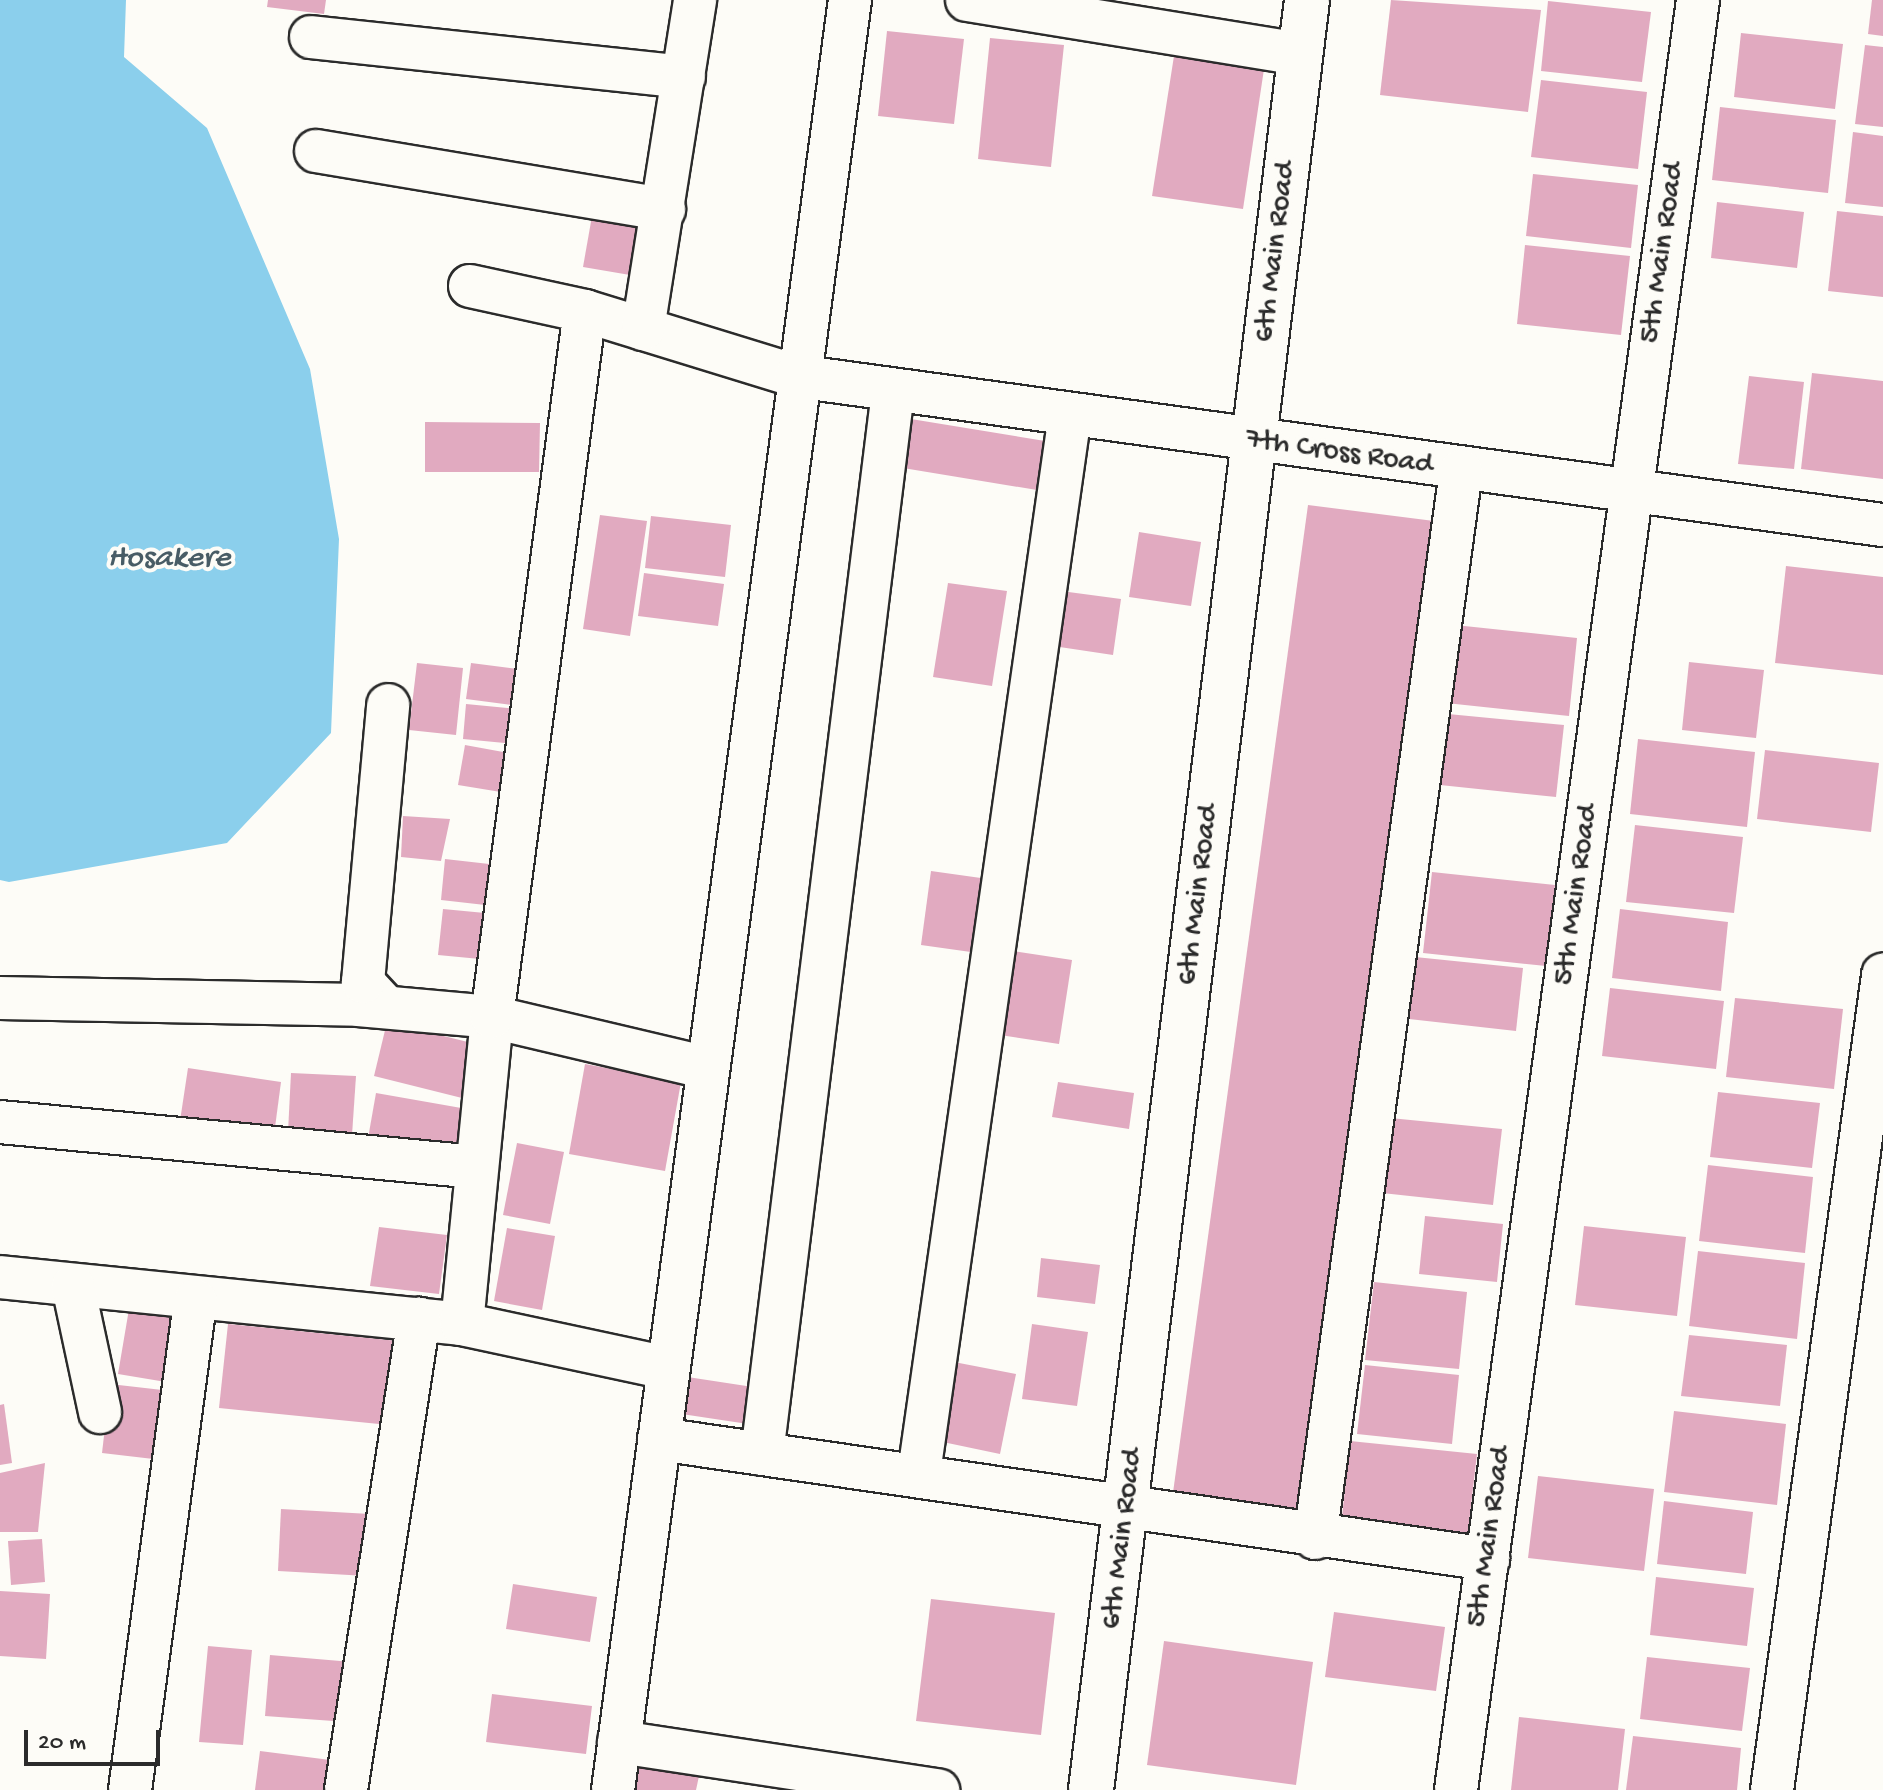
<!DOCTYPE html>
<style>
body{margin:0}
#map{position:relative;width:1883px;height:1790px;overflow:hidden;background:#fdfcf7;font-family:"Gochi Hand",sans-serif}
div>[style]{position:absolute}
.water>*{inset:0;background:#8bcfec}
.building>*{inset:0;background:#e1aac0}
.roads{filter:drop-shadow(2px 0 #2b2b2b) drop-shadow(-2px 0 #2b2b2b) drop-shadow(0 2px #2b2b2b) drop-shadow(0 -2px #2b2b2b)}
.minor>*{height:42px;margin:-21px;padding:0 21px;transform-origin:21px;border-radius:21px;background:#fdfcf7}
.tertiary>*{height:44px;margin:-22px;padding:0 22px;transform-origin:22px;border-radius:22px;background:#fdfcf7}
span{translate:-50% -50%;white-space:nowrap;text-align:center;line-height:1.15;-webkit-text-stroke:8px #fdfcf7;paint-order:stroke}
.street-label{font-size:30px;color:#2b2b2b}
.water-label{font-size:32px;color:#485c65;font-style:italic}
.scale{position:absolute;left:24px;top:1730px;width:136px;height:36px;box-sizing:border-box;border:4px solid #2b2b2b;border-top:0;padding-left:10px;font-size:24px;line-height:28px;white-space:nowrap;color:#2b2b2b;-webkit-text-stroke:6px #fdfcf7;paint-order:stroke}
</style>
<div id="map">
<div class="water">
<i style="clip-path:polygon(0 0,126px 0,124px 57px,207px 128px,310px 369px,339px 539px,331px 733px,227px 843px,9px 882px,0 880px)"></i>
</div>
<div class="building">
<i style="clip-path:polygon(268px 0,326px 0,324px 14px,267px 7px)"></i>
<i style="clip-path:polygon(1391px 0,1541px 10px,1528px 112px,1380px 95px)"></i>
<i style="clip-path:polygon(1872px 0,1883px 0,1883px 36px,1868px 34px)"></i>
<i style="clip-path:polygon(1548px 1px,1651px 12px,1642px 82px,1541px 71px)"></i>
<i style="clip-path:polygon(887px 31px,964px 39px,954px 124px,878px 116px)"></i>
<i style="clip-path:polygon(1741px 33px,1843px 44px,1835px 109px,1734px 97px)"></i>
<i style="clip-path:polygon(990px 38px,1064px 45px,1051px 167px,978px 159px)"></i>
<i style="clip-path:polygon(1865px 45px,1883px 47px,1883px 127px,1855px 124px)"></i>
<i style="clip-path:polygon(1174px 56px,1264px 69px,1243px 209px,1152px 196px)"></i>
<i style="clip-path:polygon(1541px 80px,1647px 92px,1638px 169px,1531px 157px)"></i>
<i style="clip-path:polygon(1720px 107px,1836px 120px,1828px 193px,1712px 180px)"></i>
<i style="clip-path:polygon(1853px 132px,1883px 136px,1883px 207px,1845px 203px)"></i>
<i style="clip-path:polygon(1533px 174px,1638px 185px,1631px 248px,1526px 236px)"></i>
<i style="clip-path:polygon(1717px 202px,1804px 212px,1797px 268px,1711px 258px)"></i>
<i style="clip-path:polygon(1837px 211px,1883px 216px,1883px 297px,1828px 291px)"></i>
<i style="clip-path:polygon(592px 216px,639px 225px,630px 275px,583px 267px)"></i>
<i style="clip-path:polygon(1525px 245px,1630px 256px,1621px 335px,1517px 324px)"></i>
<i style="clip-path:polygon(1812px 373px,1883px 381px,1883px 479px,1801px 469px)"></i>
<i style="clip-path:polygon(1749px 376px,1804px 382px,1794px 469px,1738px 464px)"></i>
<i style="clip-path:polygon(911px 419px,1045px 441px,1037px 490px,903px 468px)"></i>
<i style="clip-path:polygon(425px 422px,540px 423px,539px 472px,425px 472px)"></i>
<i style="clip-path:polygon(1308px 505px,1434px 521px,1299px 1516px,1172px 1500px)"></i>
<i style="clip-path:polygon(600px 515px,647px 521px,630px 636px,583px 629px)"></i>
<i style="clip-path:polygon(651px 516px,731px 525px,725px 577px,645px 568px)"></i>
<i style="clip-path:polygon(1139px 532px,1201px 542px,1191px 606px,1129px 597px)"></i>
<i style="clip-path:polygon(1786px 566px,1883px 577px,1883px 675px,1775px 663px)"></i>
<i style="clip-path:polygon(644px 573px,724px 584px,718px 626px,638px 616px)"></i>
<i style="clip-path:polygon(948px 583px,1007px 591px,992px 686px,933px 677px)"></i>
<i style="clip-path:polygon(1061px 591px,1121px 599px,1113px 655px,1053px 646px)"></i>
<i style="clip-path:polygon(1455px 625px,1577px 638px,1569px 716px,1446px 703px)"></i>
<i style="clip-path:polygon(1689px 662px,1764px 670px,1756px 738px,1682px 730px)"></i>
<i style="clip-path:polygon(417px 663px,463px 668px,456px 735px,409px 730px)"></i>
<i style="clip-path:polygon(471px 663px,525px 670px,520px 706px,466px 699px)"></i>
<i style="clip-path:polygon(466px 704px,519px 709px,516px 744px,463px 739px)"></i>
<i style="clip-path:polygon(1448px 714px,1564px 725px,1556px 797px,1440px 785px)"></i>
<i style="clip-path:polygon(1638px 739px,1755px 752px,1747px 827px,1630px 814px)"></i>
<i style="clip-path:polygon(465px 745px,520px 755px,513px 794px,458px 785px)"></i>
<i style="clip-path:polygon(1765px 750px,1879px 763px,1871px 832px,1757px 819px)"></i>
<i style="clip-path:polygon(403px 816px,450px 819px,441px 861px,401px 857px)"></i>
<i style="clip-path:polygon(1635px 825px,1743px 837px,1734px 913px,1626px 902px)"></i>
<i style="clip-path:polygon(445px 859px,498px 865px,494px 906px,441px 900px)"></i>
<i style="clip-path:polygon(931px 871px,988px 879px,978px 953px,921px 945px)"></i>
<i style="clip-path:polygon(1432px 872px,1555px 885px,1546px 966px,1423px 953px)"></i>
<i style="clip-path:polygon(443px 909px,485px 913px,480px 959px,438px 955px)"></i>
<i style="clip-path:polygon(1620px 909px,1728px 922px,1721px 991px,1612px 978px)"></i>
<i style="clip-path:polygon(1013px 951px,1072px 960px,1059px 1044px,1000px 1035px)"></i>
<i style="clip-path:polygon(1415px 957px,1523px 968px,1516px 1031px,1409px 1019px)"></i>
<i style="clip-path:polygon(1610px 988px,1724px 1001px,1716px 1069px,1602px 1056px)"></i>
<i style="clip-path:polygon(1735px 998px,1843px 1009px,1834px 1089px,1726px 1077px)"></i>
<i style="clip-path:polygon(387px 1022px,484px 1046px,470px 1100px,374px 1076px)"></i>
<i style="clip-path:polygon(585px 1064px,681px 1082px,665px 1171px,569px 1154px)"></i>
<i style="clip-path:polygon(188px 1068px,281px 1082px,274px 1135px,180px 1121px)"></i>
<i style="clip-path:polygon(291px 1073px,356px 1076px,352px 1135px,288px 1132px)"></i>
<i style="clip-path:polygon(1058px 1082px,1134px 1093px,1129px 1129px,1052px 1117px)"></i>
<i style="clip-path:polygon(1718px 1092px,1820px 1103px,1812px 1168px,1710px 1157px)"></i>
<i style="clip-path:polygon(376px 1093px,467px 1109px,458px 1159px,367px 1144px)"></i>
<i style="clip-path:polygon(1390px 1118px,1502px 1129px,1493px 1205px,1382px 1193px)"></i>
<i style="clip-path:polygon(517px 1143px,564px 1152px,550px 1224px,503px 1215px)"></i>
<i style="clip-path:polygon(1708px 1165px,1813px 1177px,1805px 1253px,1699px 1241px)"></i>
<i style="clip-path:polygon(1425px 1216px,1503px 1224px,1497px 1282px,1419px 1274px)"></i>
<i style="clip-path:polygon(1584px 1226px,1686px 1237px,1677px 1316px,1575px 1305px)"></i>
<i style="clip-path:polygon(379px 1227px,447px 1235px,439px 1294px,370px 1286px)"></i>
<i style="clip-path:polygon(507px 1228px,555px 1236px,542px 1310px,494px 1301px)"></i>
<i style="clip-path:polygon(1698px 1251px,1805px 1263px,1797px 1339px,1689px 1326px)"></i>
<i style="clip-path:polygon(1041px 1258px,1100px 1265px,1095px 1304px,1037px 1297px)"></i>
<i style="clip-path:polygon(1374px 1282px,1467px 1292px,1459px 1369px,1365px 1360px)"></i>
<i style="clip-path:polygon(129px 1309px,177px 1317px,166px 1382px,118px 1374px)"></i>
<i style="clip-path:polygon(228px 1324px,408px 1342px,399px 1426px,219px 1408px)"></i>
<i style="clip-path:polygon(1032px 1324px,1088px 1332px,1077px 1406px,1022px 1399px)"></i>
<i style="clip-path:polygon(1689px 1335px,1787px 1345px,1780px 1406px,1681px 1396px)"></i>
<i style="clip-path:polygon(954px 1362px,1016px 1374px,1000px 1454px,938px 1441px)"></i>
<i style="clip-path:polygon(1365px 1365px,1459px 1375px,1452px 1444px,1357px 1434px)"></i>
<i style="clip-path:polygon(681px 1376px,753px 1387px,748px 1424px,675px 1413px)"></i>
<i style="clip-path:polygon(110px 1384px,171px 1391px,162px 1460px,102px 1453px)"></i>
<i style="clip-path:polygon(4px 1404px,12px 1463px,0 1465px,0 1405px)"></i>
<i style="clip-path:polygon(1674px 1411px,1786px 1424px,1777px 1505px,1664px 1492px)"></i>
<i style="clip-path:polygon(1350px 1441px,1477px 1454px,1467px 1540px,1341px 1527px)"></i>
<i style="clip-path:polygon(45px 1463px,38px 1532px,0 1532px,0 1473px)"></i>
<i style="clip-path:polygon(1538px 1476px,1654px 1489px,1644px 1571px,1528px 1558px)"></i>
<i style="clip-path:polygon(1664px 1501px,1753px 1512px,1746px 1574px,1657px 1564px)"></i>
<i style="clip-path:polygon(281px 1509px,370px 1514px,367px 1576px,278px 1571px)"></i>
<i style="clip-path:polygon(42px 1539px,45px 1582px,11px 1585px,8px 1541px)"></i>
<i style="clip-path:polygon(1656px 1577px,1754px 1588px,1747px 1646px,1650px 1635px)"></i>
<i style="clip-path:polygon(513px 1584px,597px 1597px,590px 1642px,506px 1629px)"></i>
<i style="clip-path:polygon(0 1591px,50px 1594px,46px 1659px,0 1656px)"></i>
<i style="clip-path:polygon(931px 1599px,1055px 1613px,1041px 1735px,916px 1721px)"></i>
<i style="clip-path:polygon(1334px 1612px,1445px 1627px,1436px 1691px,1325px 1677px)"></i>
<i style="clip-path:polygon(1164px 1641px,1313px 1662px,1296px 1785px,1147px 1765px)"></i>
<i style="clip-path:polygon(208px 1646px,252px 1650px,243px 1745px,199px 1742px)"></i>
<i style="clip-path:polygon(270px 1655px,352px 1662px,347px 1722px,265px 1716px)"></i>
<i style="clip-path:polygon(1647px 1657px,1750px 1668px,1742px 1731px,1640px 1719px)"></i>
<i style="clip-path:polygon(492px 1694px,592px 1706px,586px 1754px,486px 1742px)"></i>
<i style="clip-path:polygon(1519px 1717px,1625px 1729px,1618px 1790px,1511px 1790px)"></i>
<i style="clip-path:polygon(1633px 1736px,1741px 1748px,1737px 1790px,1626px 1790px)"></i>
<i style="clip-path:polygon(641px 1749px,702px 1762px,696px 1790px,632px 1790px)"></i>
<i style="clip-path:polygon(260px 1751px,338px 1761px,334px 1790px,255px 1790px)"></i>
</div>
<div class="roads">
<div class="minor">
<i style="left:967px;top:0;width:338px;rotate:9.2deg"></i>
<i style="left:311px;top:37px;width:375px;rotate:6.1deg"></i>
<i style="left:316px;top:151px;width:353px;rotate:9.5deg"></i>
<i style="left:470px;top:286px;width:118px;rotate:12.3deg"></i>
<i style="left:585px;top:311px;width:221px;rotate:17.1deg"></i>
<i style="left:796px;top:376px;width:1097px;rotate:7.81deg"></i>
<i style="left:643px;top:329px;width:333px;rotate:-81deg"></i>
<i style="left:0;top:998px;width:358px;rotate:1.1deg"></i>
<i style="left:358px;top:1005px;width:135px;rotate:5.1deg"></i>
<i style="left:492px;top:1017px;width:221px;rotate:13.3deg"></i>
<i style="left:386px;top:1007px;width:34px;rotate:-133deg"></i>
<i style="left:363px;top:982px;width:278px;rotate:-84.8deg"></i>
<i style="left:0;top:1122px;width:479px;rotate:5.4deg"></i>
<i style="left:0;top:1277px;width:464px;rotate:5.8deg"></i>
<i style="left:462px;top:1324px;width:211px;rotate:12.1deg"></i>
<i style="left:73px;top:1286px;width:129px;rotate:77.9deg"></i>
<i style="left:462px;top:1324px;width:308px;rotate:-84.4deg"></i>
<i style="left:492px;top:1017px;width:712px;rotate:-82.5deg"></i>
<i style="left:659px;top:1439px;width:838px;rotate:8.24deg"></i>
<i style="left:762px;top:1454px;width:1071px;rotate:-82.97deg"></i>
<i style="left:919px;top:1473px;width:1069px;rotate:-81.88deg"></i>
<i style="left:1315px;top:1538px;width:1077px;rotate:-82.21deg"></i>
<i style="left:619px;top:1742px;width:323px;rotate:8.6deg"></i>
<i style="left:130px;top:1790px;width:494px;rotate:-82.4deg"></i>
<i style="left:346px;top:1790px;width:477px;rotate:-81.2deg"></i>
<i style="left:613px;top:1790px;width:1806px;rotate:-82.46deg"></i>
<i style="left:1456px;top:1790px;width:1806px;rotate:-82.3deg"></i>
<i style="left:1772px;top:1790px;width:823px;rotate:-82.24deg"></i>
</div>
<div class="tertiary">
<i style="left:1091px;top:1790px;width:1803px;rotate:-83.12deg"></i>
</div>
</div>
<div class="street-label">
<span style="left:1277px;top:252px;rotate:-83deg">6th Main Road</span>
<span style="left:1664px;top:253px;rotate:-82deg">5th Main Road</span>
<span style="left:1339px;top:454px;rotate:8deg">7th Cross Road</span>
<span style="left:1200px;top:895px;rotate:-83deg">6th Main Road</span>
<span style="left:1578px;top:895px;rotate:-82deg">5th Main Road</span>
<span style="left:1491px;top:1537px;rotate:-82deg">5th Main Road</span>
<span style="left:1124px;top:1539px;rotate:-83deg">6th Main Road</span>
</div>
<div class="water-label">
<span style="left:169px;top:559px">Hosakere</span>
</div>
<div class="scale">20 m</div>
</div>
